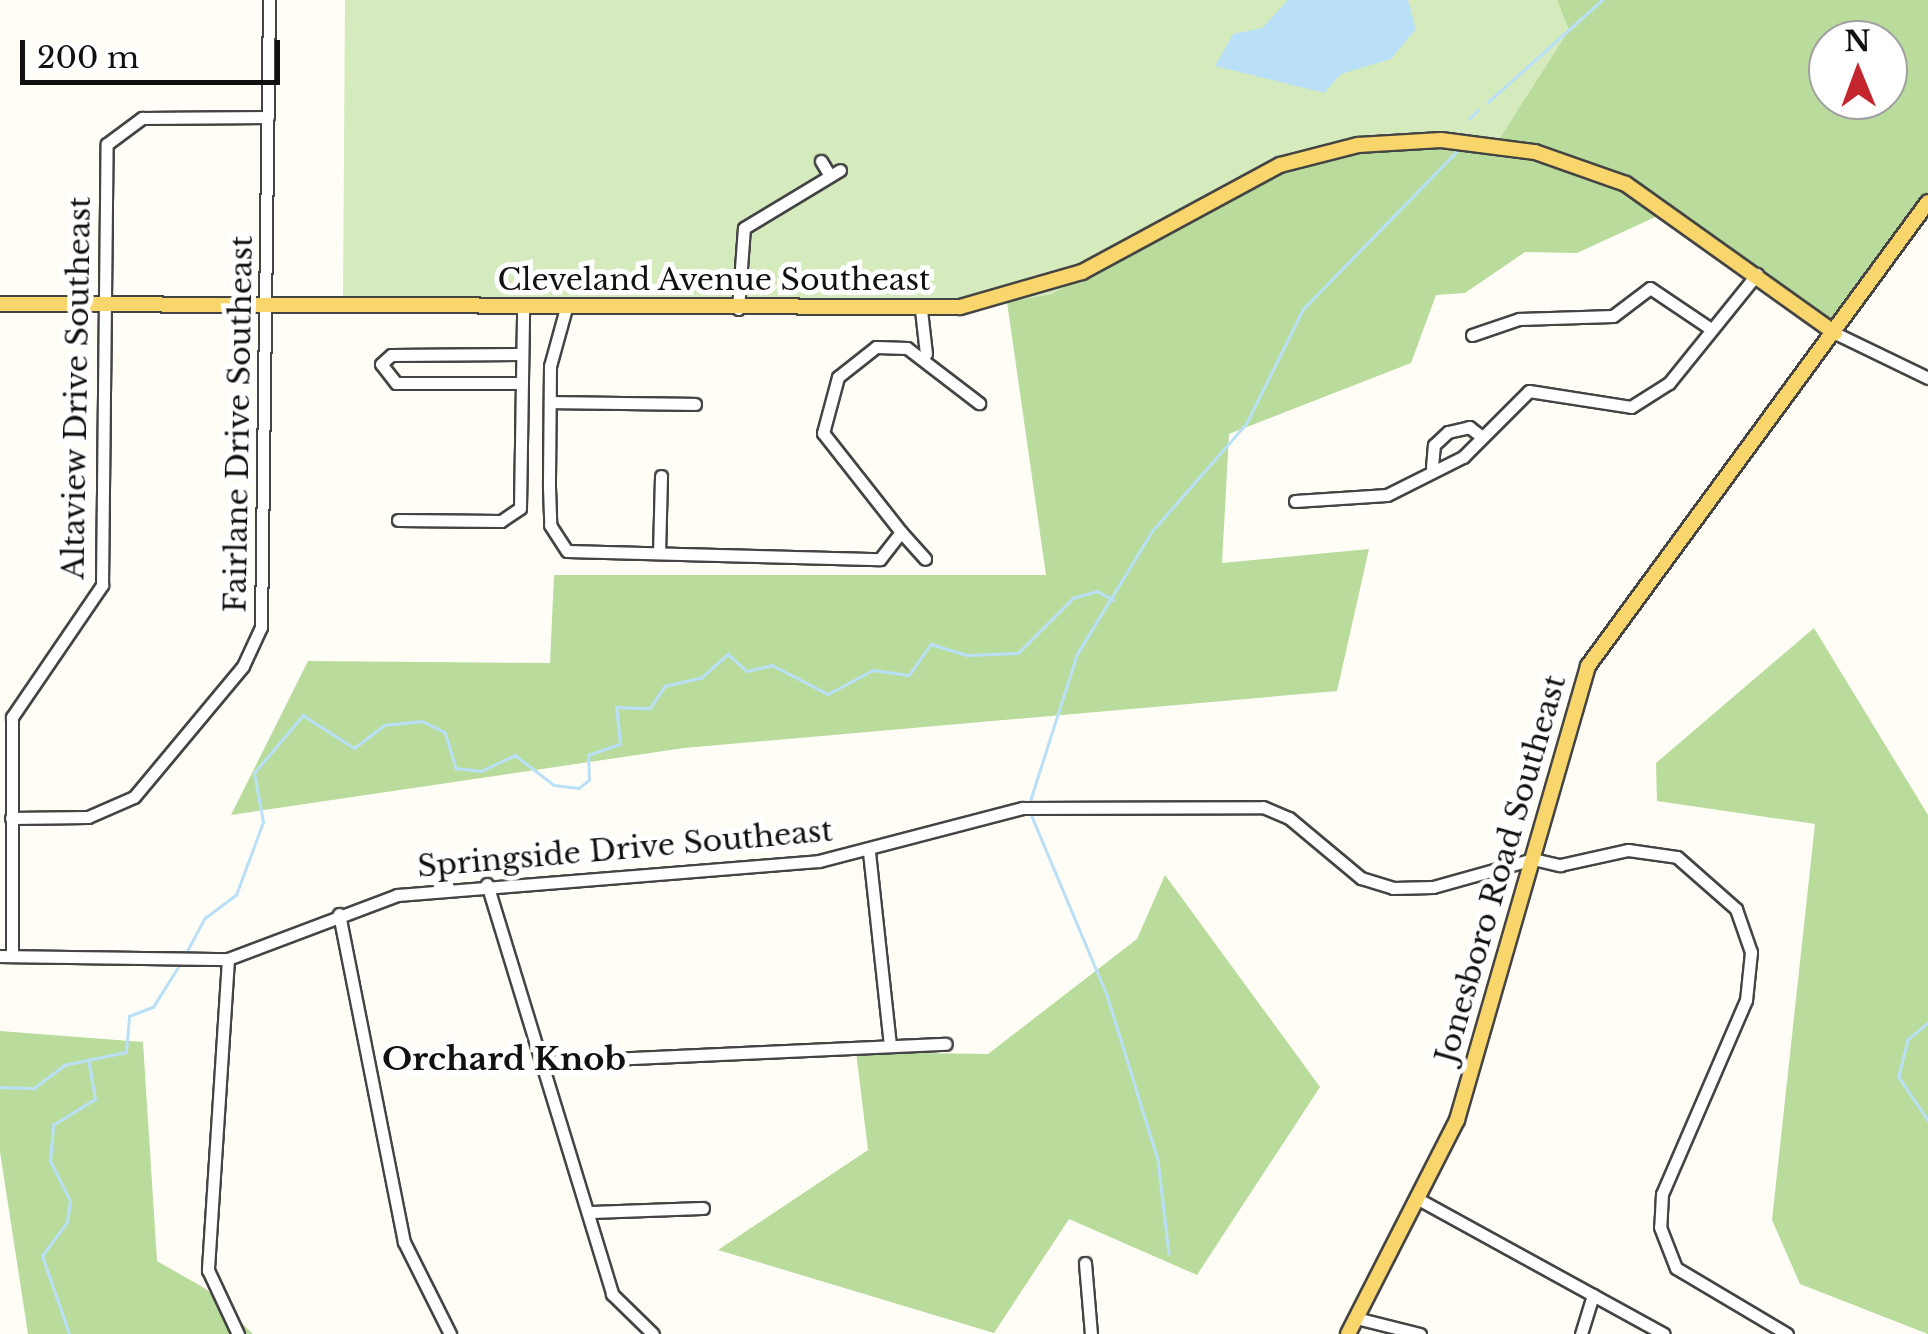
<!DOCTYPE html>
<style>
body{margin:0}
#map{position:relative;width:1928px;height:1334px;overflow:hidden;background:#fffdf5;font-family:"Libre Baskerville",serif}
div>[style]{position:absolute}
.green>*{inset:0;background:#d5ebbd}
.forest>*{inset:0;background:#b9dc9c}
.water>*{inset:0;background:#b9e0f7}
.stream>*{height:2.5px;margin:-1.25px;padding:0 1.25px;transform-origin:1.25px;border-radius:1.25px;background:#b9e0f7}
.roads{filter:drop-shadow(2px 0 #444) drop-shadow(-2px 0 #444) drop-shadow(0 2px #444) drop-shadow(0 -2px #444)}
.minor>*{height:11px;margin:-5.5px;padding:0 5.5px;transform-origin:5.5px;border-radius:5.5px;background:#fff}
.major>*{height:14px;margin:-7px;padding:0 7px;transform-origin:7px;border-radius:7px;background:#f9d66b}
span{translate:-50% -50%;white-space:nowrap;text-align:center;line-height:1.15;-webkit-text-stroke:10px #fff;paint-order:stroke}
.street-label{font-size:30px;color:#111}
.neighbourhood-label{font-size:32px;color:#111;font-weight:700}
.north{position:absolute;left:1808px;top:20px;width:100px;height:100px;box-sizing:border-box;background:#fff;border:2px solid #a0a0a0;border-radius:50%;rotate:359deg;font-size:28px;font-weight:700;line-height:40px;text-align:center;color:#111}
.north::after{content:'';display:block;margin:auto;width:35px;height:45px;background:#c4262e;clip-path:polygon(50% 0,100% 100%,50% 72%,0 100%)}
.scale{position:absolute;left:20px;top:40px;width:260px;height:45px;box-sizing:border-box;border:5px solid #111;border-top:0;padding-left:12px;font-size:30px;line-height:35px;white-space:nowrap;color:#111;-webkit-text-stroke:8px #fff;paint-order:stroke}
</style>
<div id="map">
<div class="green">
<i style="clip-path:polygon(345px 0,1557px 0,1570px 30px,1493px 149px,1115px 259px,1052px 295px,939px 313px,343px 300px)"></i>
</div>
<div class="forest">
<i style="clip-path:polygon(evenodd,1557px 0,1928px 0,1928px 201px,1838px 330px,1698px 226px,1664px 213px,1577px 253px,1525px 252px,1465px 293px,1436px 295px,1411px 363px,1229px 434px,1222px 563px,1369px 549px,1337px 691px,684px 748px,231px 815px,308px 661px,550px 663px,554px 575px,1046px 575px,1007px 302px,1052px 294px,1241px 183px,1323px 153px,1425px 140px,1493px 149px,1569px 30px,1557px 0,1828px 40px,1888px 40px,1888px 100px,1828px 100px,1828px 40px)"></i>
<i style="clip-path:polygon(1814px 628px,1928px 815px,1928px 1334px,1800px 1284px,1772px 1220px,1815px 824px,1657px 801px,1656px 763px)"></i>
<i style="clip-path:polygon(1165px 875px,1320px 1087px,1197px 1275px,1069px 1219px,994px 1333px,718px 1250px,868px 1150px,856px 1052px,988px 1054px,1137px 939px)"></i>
<i style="clip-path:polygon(0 1031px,143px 1042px,157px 1261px,206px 1289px,253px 1334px,28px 1334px,0 1152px)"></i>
</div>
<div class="water">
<i style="clip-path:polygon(1288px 0,1408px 0,1416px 29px,1391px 59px,1341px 74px,1324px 93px,1215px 66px,1233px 34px,1262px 28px)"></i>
</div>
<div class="stream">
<i style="left:1488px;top:102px;width:153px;rotate:-41.8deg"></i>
<i style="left:1469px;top:119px;width:13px;rotate:-45deg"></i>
<i style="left:1030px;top:801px;width:154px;rotate:-72.3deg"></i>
<i style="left:1077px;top:654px;width:144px;rotate:-58.6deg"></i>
<i style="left:1152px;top:531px;width:142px;rotate:-48.7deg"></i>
<i style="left:1246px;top:424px;width:128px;rotate:-63.6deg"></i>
<i style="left:1303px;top:309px;width:221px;rotate:-45.7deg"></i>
<i style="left:1031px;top:814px;width:196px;rotate:67.2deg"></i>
<i style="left:1107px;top:995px;width:173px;rotate:72.8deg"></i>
<i style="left:1158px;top:1160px;width:94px;rotate:83.3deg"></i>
<i style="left:186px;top:953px;width:40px;rotate:-62deg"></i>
<i style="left:205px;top:918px;width:39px;rotate:-37deg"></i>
<i style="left:236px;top:895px;width:78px;rotate:-69.7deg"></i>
<i style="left:263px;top:822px;width:50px;rotate:-100.4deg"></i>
<i style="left:254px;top:773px;width:76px;rotate:-49.8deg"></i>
<i style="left:303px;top:715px;width:61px;rotate:32.9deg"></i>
<i style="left:354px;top:748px;width:38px;rotate:-37deg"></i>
<i style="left:384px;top:725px;width:38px;rotate:-6deg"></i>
<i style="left:422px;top:721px;width:25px;rotate:26deg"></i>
<i style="left:445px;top:732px;width:38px;rotate:73deg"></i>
<i style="left:456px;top:768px;width:25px;rotate:7deg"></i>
<i style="left:481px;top:771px;width:38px;rotate:-25deg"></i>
<i style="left:515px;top:755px;width:49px;rotate:37.6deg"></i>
<i style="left:554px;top:785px;width:25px;rotate:7deg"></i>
<i style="left:579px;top:788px;width:13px;rotate:-39deg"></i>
<i style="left:589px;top:780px;width:25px;rotate:-92deg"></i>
<i style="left:588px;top:755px;width:34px;rotate:-19deg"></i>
<i style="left:620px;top:744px;width:37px;rotate:-96deg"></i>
<i style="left:616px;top:707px;width:34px;rotate:2deg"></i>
<i style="left:650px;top:708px;width:27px;rotate:-56deg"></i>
<i style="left:665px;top:686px;width:37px;rotate:-13deg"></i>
<i style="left:701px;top:678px;width:36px;rotate:-42deg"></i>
<i style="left:728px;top:654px;width:25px;rotate:42deg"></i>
<i style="left:747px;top:671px;width:26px;rotate:-13deg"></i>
<i style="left:772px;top:665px;width:63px;rotate:27.4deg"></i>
<i style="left:828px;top:694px;width:51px;rotate:-28.1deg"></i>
<i style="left:873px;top:670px;width:36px;rotate:8deg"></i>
<i style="left:909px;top:675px;width:38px;rotate:-55deg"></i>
<i style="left:931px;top:644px;width:38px;rotate:17deg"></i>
<i style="left:967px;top:655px;width:51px;rotate:-2.2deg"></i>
<i style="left:1018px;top:653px;width:78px;rotate:-45deg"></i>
<i style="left:1073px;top:598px;width:25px;rotate:-16deg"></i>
<i style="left:1097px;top:591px;width:19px;rotate:28deg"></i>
<i style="left:1928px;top:1023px;width:26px;rotate:140deg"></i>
<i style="left:1908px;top:1040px;width:38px;rotate:104deg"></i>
<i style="left:1899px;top:1077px;width:52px;rotate:56deg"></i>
<i style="left:0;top:1087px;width:34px;rotate:2deg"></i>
<i style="left:34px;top:1088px;width:38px;rotate:-37deg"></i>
<i style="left:64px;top:1065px;width:63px;rotate:-11.8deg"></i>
<i style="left:126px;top:1052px;width:36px;rotate:-85deg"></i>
<i style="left:129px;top:1016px;width:26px;rotate:-21deg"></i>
<i style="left:153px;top:1007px;width:51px;rotate:-57.9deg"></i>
<i style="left:69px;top:1334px;width:83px;rotate:-109.1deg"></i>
<i style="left:42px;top:1256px;width:42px;rotate:-53.7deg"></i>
<i style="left:67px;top:1222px;width:21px;rotate:-82deg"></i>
<i style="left:70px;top:1201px;width:45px;rotate:-116.6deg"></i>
<i style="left:50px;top:1161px;width:36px;rotate:-85deg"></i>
<i style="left:53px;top:1125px;width:49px;rotate:-31.8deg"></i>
<i style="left:95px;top:1099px;width:36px;rotate:-100deg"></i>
</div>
<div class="roads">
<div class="minor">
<i style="left:821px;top:161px;width:17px;rotate:59deg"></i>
<i style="left:566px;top:308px;width:60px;rotate:105.4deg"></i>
<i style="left:550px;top:366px;width:121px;rotate:90.5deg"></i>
<i style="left:549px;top:487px;width:38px;rotate:88deg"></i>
<i style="left:550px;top:525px;width:31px;rotate:57deg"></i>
<i style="left:567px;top:551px;width:313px;rotate:1.5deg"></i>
<i style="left:880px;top:559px;width:34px;rotate:-52deg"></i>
<i style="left:901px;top:532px;width:126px;rotate:-128.2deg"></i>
<i style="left:823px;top:433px;width:58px;rotate:-75deg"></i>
<i style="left:838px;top:377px;width:48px;rotate:-38.3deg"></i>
<i style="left:876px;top:347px;width:31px;rotate:2deg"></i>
<i style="left:907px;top:348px;width:91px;rotate:37.4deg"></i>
<i style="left:738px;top:309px;width:81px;rotate:-85.8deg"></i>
<i style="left:744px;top:228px;width:112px;rotate:-31.1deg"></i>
<i style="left:921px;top:310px;width:44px;rotate:83.5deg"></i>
<i style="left:1835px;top:333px;width:103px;rotate:25.8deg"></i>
<i style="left:1472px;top:335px;width:50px;rotate:-18.8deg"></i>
<i style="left:1519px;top:319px;width:94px;rotate:-1.8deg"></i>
<i style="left:1613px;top:316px;width:46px;rotate:-37.1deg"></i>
<i style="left:1650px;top:288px;width:73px;rotate:33.9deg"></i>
<i style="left:517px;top:383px;width:121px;rotate:180deg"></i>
<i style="left:396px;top:383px;width:24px;rotate:-128deg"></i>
<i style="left:381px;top:364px;width:13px;rotate:-42deg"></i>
<i style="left:391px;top:355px;width:127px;rotate:-0.5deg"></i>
<i style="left:550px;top:402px;width:145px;rotate:0.8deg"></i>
<i style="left:1432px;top:467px;width:22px;rotate:-85deg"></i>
<i style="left:1434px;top:445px;width:19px;rotate:-43deg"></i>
<i style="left:1448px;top:432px;width:22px;rotate:-13deg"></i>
<i style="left:1469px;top:427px;width:15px;rotate:37deg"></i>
<i style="left:1295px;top:501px;width:92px;rotate:-3.7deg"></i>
<i style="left:1387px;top:495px;width:85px;rotate:-26.6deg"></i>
<i style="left:1463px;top:457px;width:93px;rotate:-45deg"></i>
<i style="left:1529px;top:391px;width:103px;rotate:8.9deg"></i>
<i style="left:1631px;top:407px;width:45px;rotate:-32.3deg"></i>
<i style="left:1669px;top:383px;width:140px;rotate:-51.1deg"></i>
<i style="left:398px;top:520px;width:103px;rotate:0.6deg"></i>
<i style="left:501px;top:521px;width:23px;rotate:-34deg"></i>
<i style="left:520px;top:508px;width:201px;rotate:-89.1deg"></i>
<i style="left:901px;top:532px;width:36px;rotate:48deg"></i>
<i style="left:659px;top:553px;width:77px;rotate:-88.5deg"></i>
<i style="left:11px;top:818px;width:77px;rotate:-0.7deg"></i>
<i style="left:88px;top:817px;width:50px;rotate:-23.5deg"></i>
<i style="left:134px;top:797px;width:170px;rotate:-50.2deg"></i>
<i style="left:243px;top:666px;width:43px;rotate:-65.2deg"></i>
<i style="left:261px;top:627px;width:627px;rotate:-89.27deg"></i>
<i style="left:869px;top:852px;width:194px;rotate:83.8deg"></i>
<i style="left:487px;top:884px;width:429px;rotate:73deg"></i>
<i style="left:612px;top:1294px;width:57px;rotate:44.3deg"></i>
<i style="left:339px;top:914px;width:334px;rotate:78.8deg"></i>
<i style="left:404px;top:1242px;width:103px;rotate:63.4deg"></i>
<i style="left:0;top:956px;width:228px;rotate:0.8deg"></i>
<i style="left:228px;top:959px;width:181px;rotate:-20.7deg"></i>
<i style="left:397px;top:895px;width:423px;rotate:-4.6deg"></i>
<i style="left:819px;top:861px;width:210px;rotate:-14.6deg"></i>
<i style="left:1022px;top:808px;width:241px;rotate:-0.2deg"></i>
<i style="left:1263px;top:807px;width:28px;rotate:23deg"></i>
<i style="left:1289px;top:818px;width:94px;rotate:39.8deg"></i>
<i style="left:1361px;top:878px;width:34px;rotate:17deg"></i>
<i style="left:1393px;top:888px;width:40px;rotate:-1.4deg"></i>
<i style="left:1433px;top:887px;width:104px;rotate:-15.6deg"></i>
<i style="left:1533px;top:859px;width:28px;rotate:13deg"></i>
<i style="left:1560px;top:865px;width:70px;rotate:-12.4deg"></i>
<i style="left:1628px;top:850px;width:49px;rotate:8.1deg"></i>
<i style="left:1677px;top:857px;width:79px;rotate:41.4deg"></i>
<i style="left:1736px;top:909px;width:46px;rotate:70.8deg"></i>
<i style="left:1751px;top:952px;width:48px;rotate:95.9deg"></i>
<i style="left:1746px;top:1000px;width:211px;rotate:113.4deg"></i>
<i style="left:1662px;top:1194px;width:33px;rotate:93deg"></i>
<i style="left:1660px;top:1227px;width:44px;rotate:68.7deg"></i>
<i style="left:1676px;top:1268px;width:129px;rotate:30.7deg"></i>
<i style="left:12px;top:956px;width:239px;rotate:-90deg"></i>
<i style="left:12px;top:717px;width:160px;rotate:-55.7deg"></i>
<i style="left:102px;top:585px;width:441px;rotate:-89.4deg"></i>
<i style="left:107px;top:144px;width:44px;rotate:-36.6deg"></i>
<i style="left:142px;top:118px;width:126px;rotate:-0.5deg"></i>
<i style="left:228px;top:959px;width:312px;rotate:93.7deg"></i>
<i style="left:208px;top:1270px;width:71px;rotate:64.9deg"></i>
<i style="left:544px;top:1062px;width:402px;rotate:-2.6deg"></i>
<i style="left:1420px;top:1200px;width:278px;rotate:28.8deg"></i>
<i style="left:590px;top:1212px;width:113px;rotate:-2deg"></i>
<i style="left:1085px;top:1263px;width:71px;rotate:85.2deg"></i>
<i style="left:1356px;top:1318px;width:66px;rotate:14deg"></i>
<i style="left:1581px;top:1334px;width:41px;rotate:-72.9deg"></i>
</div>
<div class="major">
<i style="left:0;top:304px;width:960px;rotate:0.18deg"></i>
<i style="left:960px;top:307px;width:127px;rotate:-16deg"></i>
<i style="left:1082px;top:272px;width:225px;rotate:-28.4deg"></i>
<i style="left:1280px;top:165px;width:81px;rotate:-14.4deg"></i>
<i style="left:1358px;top:145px;width:83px;rotate:-3.4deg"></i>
<i style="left:1441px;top:140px;width:95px;rotate:7.3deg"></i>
<i style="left:1535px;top:152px;width:96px;rotate:19.4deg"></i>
<i style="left:1626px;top:184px;width:257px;rotate:35.5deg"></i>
<i style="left:1348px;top:1334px;width:240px;rotate:-63deg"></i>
<i style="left:1457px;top:1120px;width:473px;rotate:-73.9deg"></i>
<i style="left:1588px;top:666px;width:575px;rotate:-53.77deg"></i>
</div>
</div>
<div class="street-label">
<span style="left:714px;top:280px">Cleveland Avenue Southeast</span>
<span style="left:77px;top:388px;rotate:-89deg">Altaview Drive Southeast</span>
<span style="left:239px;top:424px;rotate:-89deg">Fairlane Drive Southeast</span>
<span style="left:625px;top:849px;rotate:-5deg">Springside Drive Southeast</span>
<span style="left:1501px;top:869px;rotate:-74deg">Jonesboro Road Southeast</span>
</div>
<div class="neighbourhood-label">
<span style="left:504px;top:1059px">Orchard Knob</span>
</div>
<div class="north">N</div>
<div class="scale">200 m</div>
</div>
